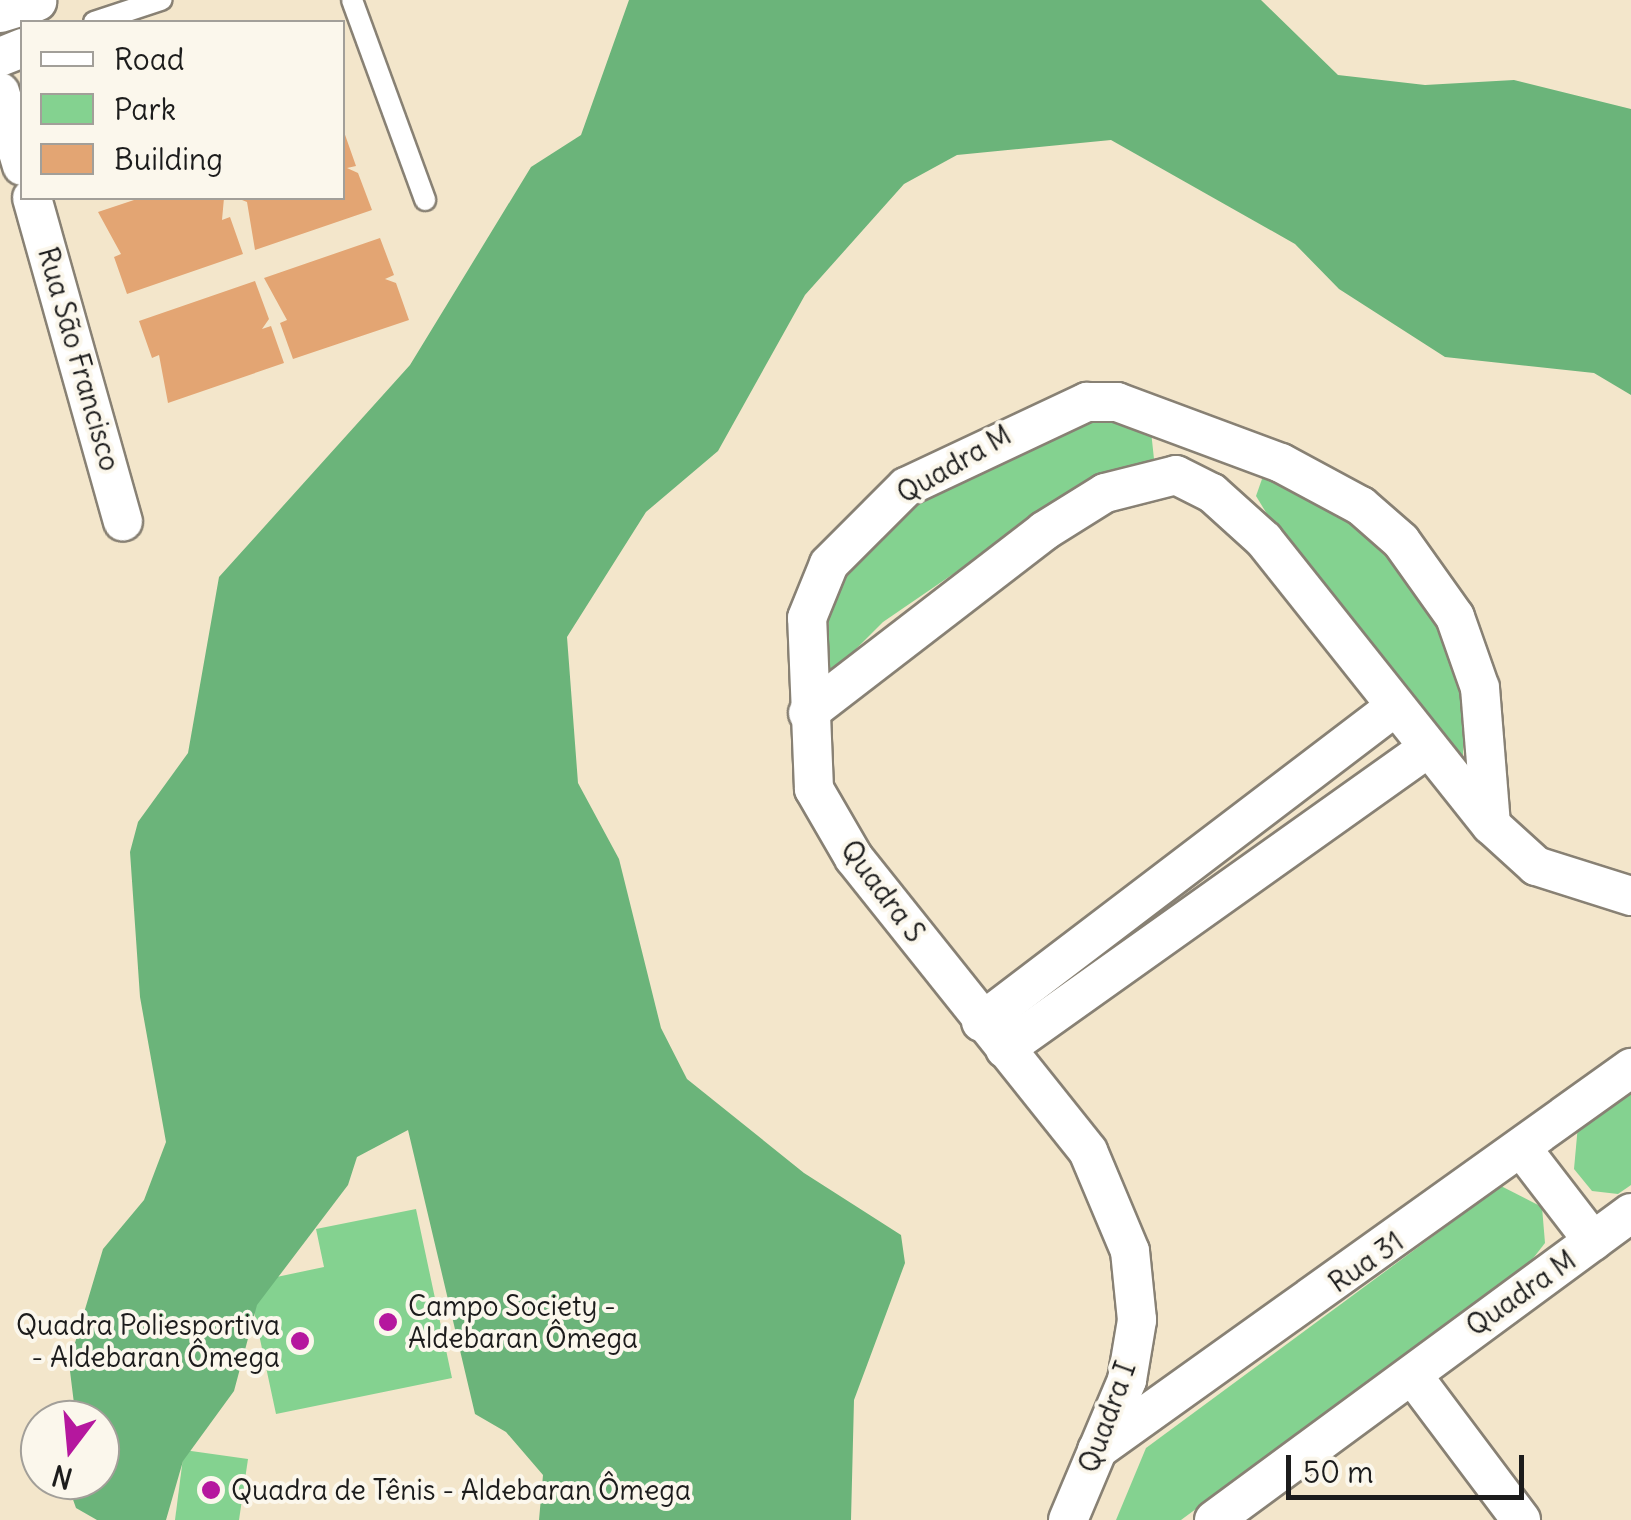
<!DOCTYPE html>
<meta charset="utf-8">
<style>
body{margin:0}
#map{position:relative;width:1631px;height:1520px;overflow:hidden;background:#f3e6cb;font-family:Delius,sans-serif}
div>[style]{position:absolute}
.green>*{inset:0;background:#84d290}
.forest>*{inset:0;background:#6bb47a}
.building>*{inset:0;background:#e3a573}
.roads{filter:drop-shadow(2px 0 #888174) drop-shadow(-2px 0 #888174) drop-shadow(0 2px #888174) drop-shadow(0 -2px #888174)}
.service>*{height:20px;margin:-10px;padding:0 10px;transform-origin:10px;border-radius:10px;background:#fff}
.minor>*{height:38px;margin:-19px;padding:0 19px;transform-origin:19px;border-radius:19px;background:#fff}
.dots>*{width:28px;height:28px;translate:-50% -50%;box-sizing:border-box;border:5px solid #fbf7ec;border-radius:50%}
span{translate:-50% -50%;white-space:nowrap;text-align:center;line-height:1.15;-webkit-text-stroke:8px #fbf7ec;paint-order:stroke}
.street-label{font-size:28px;color:#1c1c1c}
.poi-label{font-size:28px;color:#1c1c1c}
.left{translate:0 -50%;text-align:left}
.right{translate:-100% -50%;text-align:right}
.legend{position:absolute;left:20px;top:20px;width:325px;height:180px;box-sizing:border-box;background:#fbf7ec;border:2px solid #a29f99;margin:0;padding:12px 18px;list-style:none;font-size:30px;color:#1c1c1c}
.legend li{display:flex;align-items:center;gap:20px;height:50px}
.legend b{width:50px;border:2px solid #a29f99}
.north{position:absolute;left:20px;top:1400px;width:100px;height:100px;box-sizing:border-box;background:#fbf7ec;border:2px solid #a29f99;border-radius:50%;rotate:196deg;font-size:28px;font-weight:700;line-height:40px;text-align:center;color:#1c1c1c}
.north::after{content:'';display:block;margin:auto;width:35px;height:45px;background:#b5179e;clip-path:polygon(50% 0,100% 100%,50% 72%,0 100%)}
.scale{position:absolute;left:1286px;top:1455px;width:238px;height:45px;box-sizing:border-box;border:5px solid #1c1c1c;border-top:0;padding-left:12px;font-size:30px;line-height:35px;white-space:nowrap;color:#1c1c1c;-webkit-text-stroke:8px #fbf7ec;paint-order:stroke}
</style>
<div id="map">
<div class="green">
<i style="clip-path:polygon(1115px 417px,1151px 431px,1154px 459px,1055px 504px,883px 622px,827px 678px,829px 612px,845px 568px,895px 512px,1076px 420px)"></i>
<i style="clip-path:polygon(1280px 478px,1355px 523px,1429px 604px,1464px 692px,1463px 761px,1267px 514px,1256px 496px,1262px 479px)"></i>
<i style="clip-path:polygon(1631px 1086px,1631px 1185px,1618px 1194px,1592px 1191px,1574px 1169px,1578px 1125px)"></i>
<i style="clip-path:polygon(1501px 1186px,1542px 1207px,1545px 1243px,1531px 1261px,1181px 1520px,1116px 1520px,1146px 1448px)"></i>
<i style="clip-path:polygon(416px 1209px,452px 1378px,276px 1414px,248px 1283px,324px 1267px,316px 1229px)"></i>
<i style="clip-path:polygon(184px 1450px,248px 1459px,239px 1520px,175px 1520px)"></i>
</div>
<div class="forest">
<i style="clip-path:polygon(629px 0,1261px 0,1338px 75px,1425px 85px,1514px 80px,1631px 109px,1631px 395px,1594px 373px,1445px 357px,1339px 289px,1295px 244px,1111px 140px,957px 155px,904px 184px,805px 295px,718px 451px,646px 512px,567px 637px,578px 783px,619px 859px,661px 1028px,687px 1079px,804px 1173px,901px 1235px,905px 1263px,854px 1400px,851px 1520px,539px 1520px,543px 1475px,506px 1432px,475px 1414px,408px 1130px,357px 1157px,348px 1185px,257px 1305px,234px 1391px,183px 1461px,166px 1520px,97px 1520px,76px 1508px,66px 1480px,100px 1480px,100px 1420px,76px 1420px,69px 1363px,103px 1249px,144px 1200px,166px 1142px,140px 997px,130px 852px,138px 822px,188px 753px,219px 577px,410px 365px,531px 167px,581px 135px)"></i>
</div>
<div class="building">
<i style="clip-path:polygon(343px 129px,356px 166px,347px 168px,358px 173px,372px 210px,255px 250px,247px 202px,237px 198px,342px 198px)"></i>
<i style="clip-path:polygon(140px 198px,224px 198px,222px 220px,230px 217px,243px 254px,127px 294px,114px 257px,121px 254px,98px 212px)"></i>
<i style="clip-path:polygon(380px 238px,394px 275px,385px 279px,396px 283px,409px 320px,293px 359px,280px 323px,287px 320px,264px 278px)"></i>
<i style="clip-path:polygon(255px 281px,269px 319px,262px 329px,271px 326px,284px 363px,168px 403px,159px 355px,152px 358px,139px 321px)"></i>
</div>
<div class="roads">
<div class="service">
<i style="left:352px;top:0;width:213px;rotate:69.9deg"></i>
<i style="left:94px;top:22px;width:71px;rotate:-18.2deg"></i>
</div>
<div class="minor">
<i style="left:0;top:13px;width:39px;rotate:-17deg"></i>
<i style="left:0;top:57px;width:24px;rotate:-22deg"></i>
<i style="left:0;top:92px;width:77px;rotate:73.4deg"></i>
<i style="left:32px;top:198px;width:336px;rotate:74.3deg"></i>
<i style="left:808px;top:713px;width:298px;rotate:-37.6deg"></i>
<i style="left:1044px;top:531px;width:72px;rotate:-31.9deg"></i>
<i style="left:1105px;top:493px;width:73px;rotate:-14.2deg"></i>
<i style="left:1176px;top:475px;width:40px;rotate:26.6deg"></i>
<i style="left:1212px;top:493px;width:70px;rotate:42.1deg"></i>
<i style="left:1264px;top:540px;width:364px;rotate:51.5deg"></i>
<i style="left:1491px;top:825px;width:61px;rotate:42.3deg"></i>
<i style="left:1536px;top:866px;width:100px;rotate:17.5deg"></i>
<i style="left:981px;top:1022px;width:517px;rotate:-37.29deg"></i>
<i style="left:1005px;top:1049px;width:514px;rotate:-35.42deg"></i>
<i style="left:1523px;top:1150px;width:115px;rotate:52.4deg"></i>
<i style="left:1413px;top:1376px;width:180px;rotate:53.1deg"></i>
<i style="left:1097px;top:1450px;width:657px;rotate:-35.58deg"></i>
<i style="left:1068px;top:1520px;width:152px;rotate:-67.1deg"></i>
<i style="left:1127px;top:1380px;width:61px;rotate:-80.5deg"></i>
<i style="left:1137px;top:1320px;width:69px;rotate:-95.8deg"></i>
<i style="left:1130px;top:1251px;width:108px;rotate:-112.8deg"></i>
<i style="left:1088px;top:1151px;width:375px;rotate:-128.6deg"></i>
<i style="left:854px;top:858px;width:80px;rotate:-120.1deg"></i>
<i style="left:814px;top:789px;width:171px;rotate:-92.3deg"></i>
<i style="left:807px;top:618px;width:58px;rotate:-67.8deg"></i>
<i style="left:829px;top:564px;width:109px;rotate:-45deg"></i>
<i style="left:906px;top:487px;width:200px;rotate:-25.2deg"></i>
<i style="left:1087px;top:402px;width:30px"></i>
<i style="left:1117px;top:402px;width:175px;rotate:20.4deg"></i>
<i style="left:1281px;top:463px;width:91px;rotate:28.3deg"></i>
<i style="left:1361px;top:506px;width:53px;rotate:41.2deg"></i>
<i style="left:1401px;top:541px;width:93px;rotate:54.6deg"></i>
<i style="left:1455px;top:617px;width:75px;rotate:70.6deg"></i>
<i style="left:1480px;top:688px;width:137px;rotate:85.4deg"></i>
<i style="left:1214px;top:1520px;width:518px;rotate:-36.36deg"></i>
</div>
</div>
<div class="dots">
<i style="left:388px;top:1322px;background:#b5179e"></i>
<i style="left:300px;top:1341px;background:#b5179e"></i>
<i style="left:211px;top:1490px;background:#b5179e"></i>
</div>
<div class="street-label">
<span style="left:79px;top:359px;rotate:74deg">Rua São Francisco</span>
<span style="left:954px;top:464px;rotate:-30deg">Quadra M</span>
<span style="left:883px;top:891px;rotate:53deg">Quadra S</span>
<span style="left:1366px;top:1262px;rotate:-35deg">Rua 31</span>
<span style="left:1521px;top:1293px;rotate:-35deg">Quadra M</span>
<span style="left:1107px;top:1417px;rotate:-70deg">Quadra I</span>
</div>
<div class="poi-label">
<span class="left" style="left:408px;top:1322px">Campo Society -<br>Aldebaran Ômega</span>
<span class="right" style="left:280px;top:1341px">Quadra Poliesportiva<br>- Aldebaran Ômega</span>
<span class="left" style="left:231px;top:1490px">Quadra de Tênis - Aldebaran Ômega</span>
</div>
<ul class="legend">
<li><b style="height:12px;background:#fff"></b>Road</li>
<li><b style="height:28px;background:#84d290"></b>Park</li>
<li><b style="height:28px;background:#e3a573"></b>Building</li>
</ul>
<div class="north">N</div>
<div class="scale">50 m</div>
</div>
